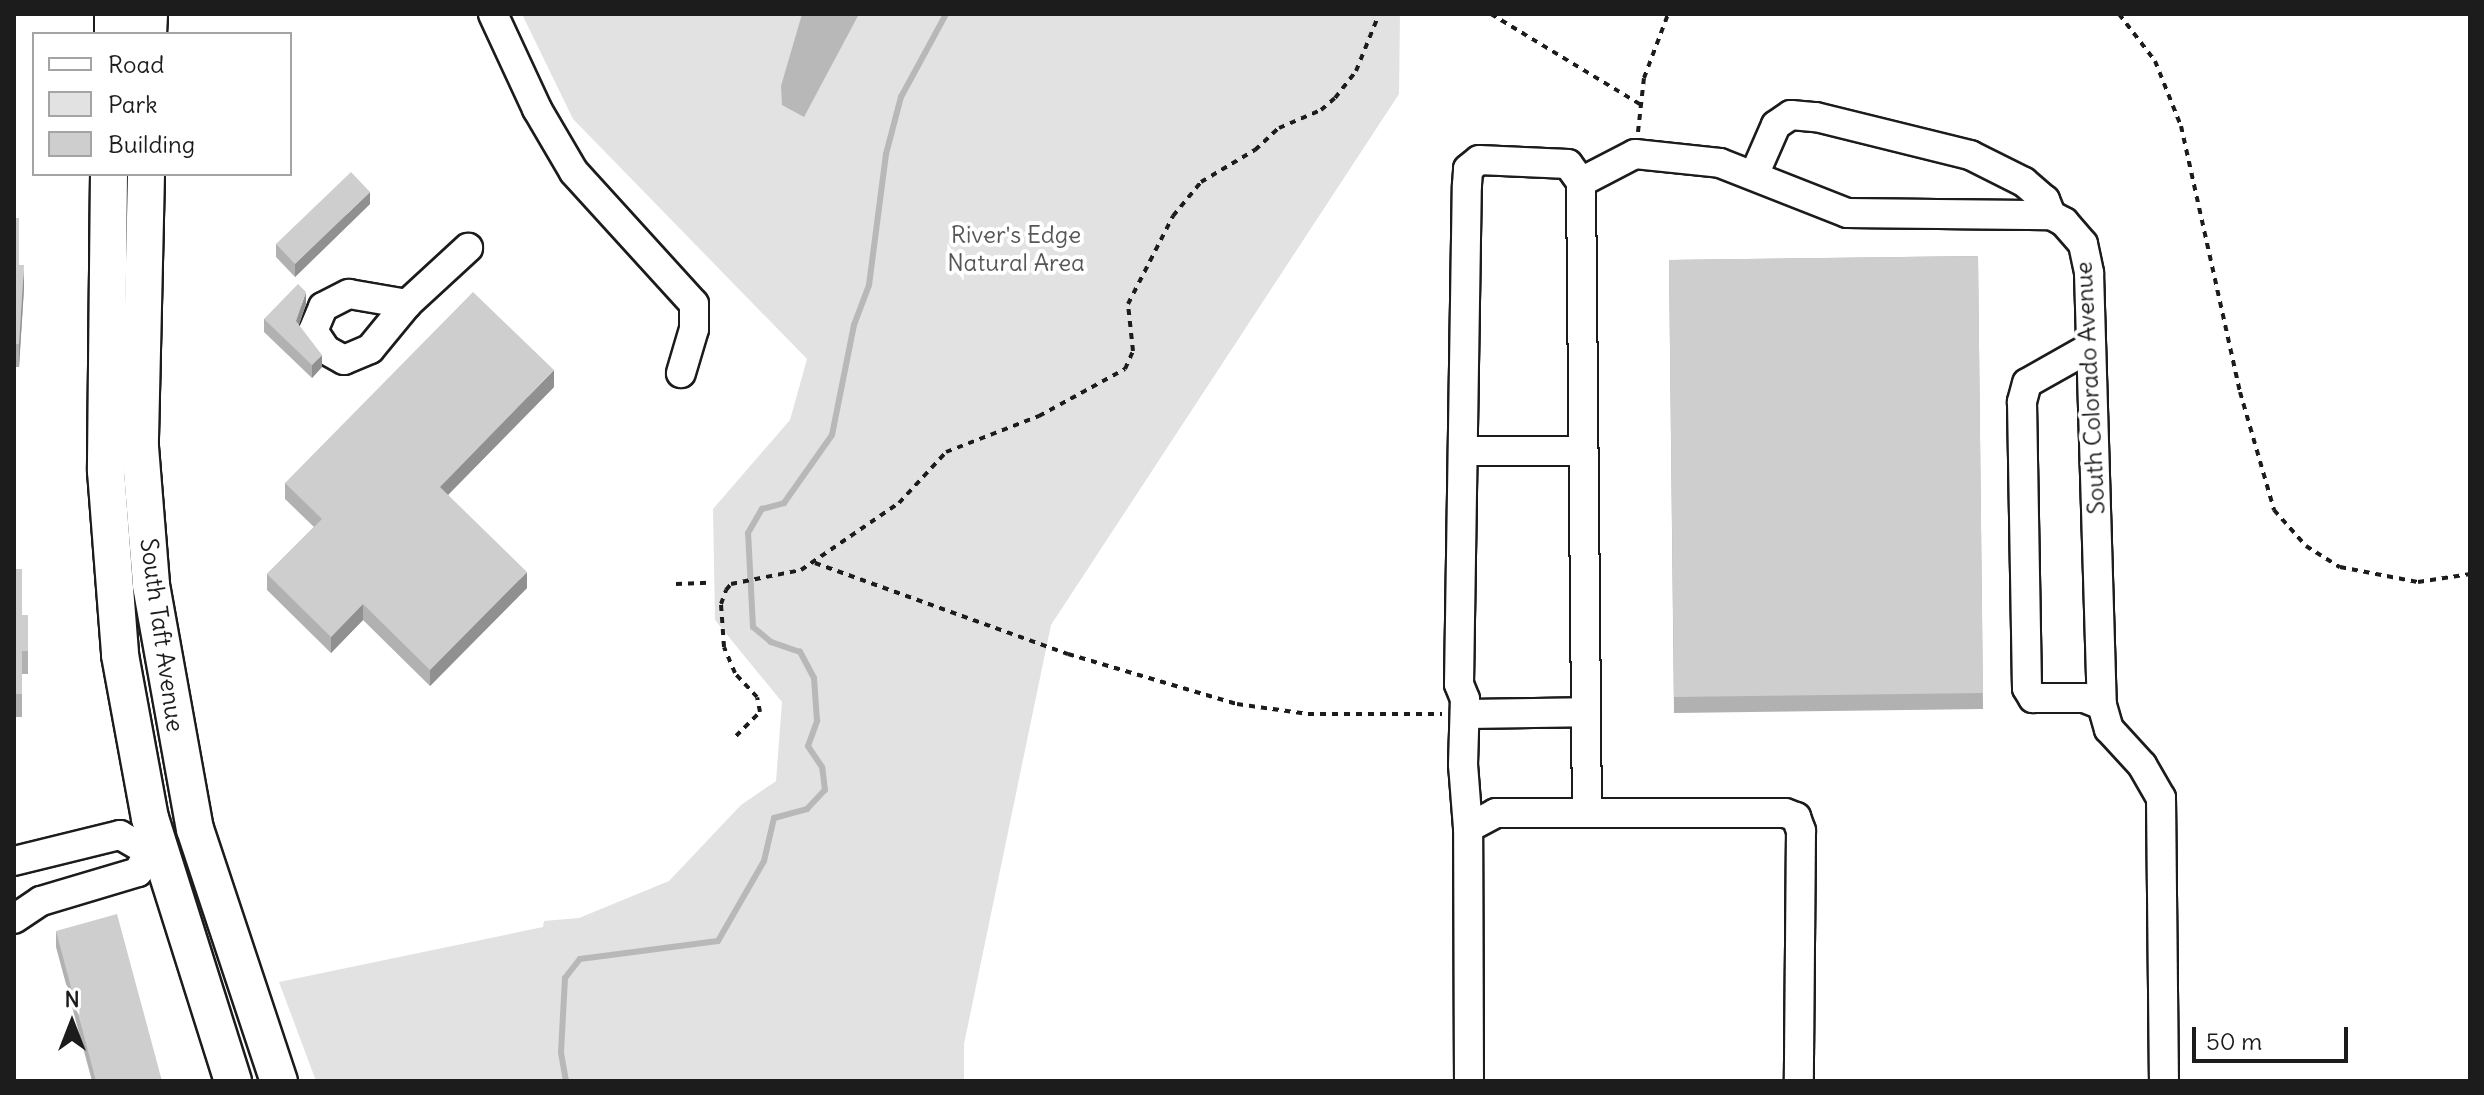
<!DOCTYPE html>
<style>
body{margin:0}
#map{position:relative;width:2484px;height:1095px;overflow:hidden;background:#fff;font-family:Delius,sans-serif}
div>[style]{position:absolute}
.green>*{inset:0;background:#e2e2e2}
.water>*{inset:0;background:#b8b8b8}
.stream>*{height:6px;margin:-3px;padding:0 3px;transform-origin:3px;border-radius:3px;background:#b8b8b8}
.path>*{height:4px;margin-top:-2px;transform-origin:0;background:repeating-linear-gradient(90deg,#1c1c1c 0 6px,transparent 0 12px)}
.roads{filter:drop-shadow(2px 0 #1c1c1c) drop-shadow(-2px 0 #1c1c1c) drop-shadow(0 2px #1c1c1c) drop-shadow(0 -2px #1c1c1c)}
.minor>*{height:28px;margin:-14px;padding:0 14px;transform-origin:14px;border-radius:14px;background:#fff}
.major>*{height:36px;margin:-18px;padding:0 18px;transform-origin:18px;border-radius:18px;background:#fff}
.wall>*{inset:0;background:#b1b1b1}
.shaded-wall>*{inset:0;background:#909090}
.building>*{inset:0;background:#cecece}
span{translate:-50% -50%;white-space:nowrap;text-align:center;line-height:1.15;-webkit-text-stroke:8px #fff;paint-order:stroke}
.park-label{font-size:24px;color:#575757}
.street-label{font-size:24px;color:#1c1c1c}
.frame{position:absolute;inset:0;border:16px solid #1c1c1c;pointer-events:none}
.legend{position:absolute;left:32px;top:32px;width:260px;height:144px;box-sizing:border-box;background:#fff;border:2px solid #a4a4a4;margin:0;padding:10px 14px;list-style:none;font-size:24px;color:#1c1c1c}
.legend li{display:flex;align-items:center;gap:16px;height:40px}
.legend b{width:40px;border:2px solid #a4a4a4}
.north{position:absolute;left:32px;top:983px;width:80px;height:80px;-webkit-text-stroke:6px #fff;paint-order:stroke;rotate:0deg;font-size:22px;font-weight:700;line-height:32px;text-align:center;color:#1c1c1c}
.north::after{content:'';display:block;margin:auto;width:28px;height:36px;background:#1c1c1c;clip-path:polygon(50% 0,100% 100%,50% 72%,0 100%)}
.scale{position:absolute;left:2192px;top:1027px;width:156px;height:36px;box-sizing:border-box;border:4px solid #1c1c1c;border-top:0;padding-left:10px;font-size:24px;line-height:28px;white-space:nowrap;color:#1c1c1c;-webkit-text-stroke:6px #fff;paint-order:stroke}
</style>
<div id="map">
<div class="green">
<i style="clip-path:polygon(522px 14px,1400px 14px,1399px 94px,1051px 625px,964px 1044px,964px 1081px,316px 1081px,279px 982px,543px 927px,544px 921px,579px 918px,669px 881px,741px 805px,776px 781px,782px 702px,715px 620px,713px 509px,790px 420px,807px 359px,573px 119px)"></i>
</div>
<div class="water">
<i style="clip-path:polygon(802px 14px,859px 14px,804px 117px,782px 105px,781px 86px)"></i>
</div>
<div class="stream">
<i style="left:566px;top:1081px;width:29px;rotate:-100deg"></i>
<i style="left:561px;top:1052px;width:74px;rotate:-86.9deg"></i>
<i style="left:565px;top:978px;width:24px;rotate:-52deg"></i>
<i style="left:580px;top:959px;width:139px;rotate:-7.4deg"></i>
<i style="left:718px;top:941px;width:92px;rotate:-60.1deg"></i>
<i style="left:764px;top:861px;width:44px;rotate:-76.9deg"></i>
<i style="left:774px;top:818px;width:34px;rotate:-15deg"></i>
<i style="left:807px;top:809px;width:26px;rotate:-47deg"></i>
<i style="left:825px;top:790px;width:23px;rotate:-97deg"></i>
<i style="left:822px;top:767px;width:25px;rotate:-124deg"></i>
<i style="left:808px;top:746px;width:27px;rotate:-70deg"></i>
<i style="left:817px;top:721px;width:43px;rotate:-94deg"></i>
<i style="left:814px;top:678px;width:30px;rotate:-118deg"></i>
<i style="left:800px;top:652px;width:31px;rotate:-161deg"></i>
<i style="left:771px;top:642px;width:23px;rotate:-140deg"></i>
<i style="left:753px;top:627px;width:94px;rotate:-93deg"></i>
<i style="left:748px;top:533px;width:28px;rotate:-60deg"></i>
<i style="left:762px;top:509px;width:23px;rotate:-15deg"></i>
<i style="left:784px;top:503px;width:83px;rotate:-54.8deg"></i>
<i style="left:832px;top:435px;width:112px;rotate:-78.7deg"></i>
<i style="left:854px;top:325px;width:43px;rotate:-69.4deg"></i>
<i style="left:869px;top:285px;width:132px;rotate:-82.6deg"></i>
<i style="left:886px;top:154px;width:59px;rotate:-75.3deg"></i>
<i style="left:901px;top:97px;width:94px;rotate:-61.5deg"></i>
</div>
<div class="path">
<i style="left:1491px;top:14px;width:175px;rotate:31.2deg"></i>
<i style="left:2119px;top:14px;width:59px;rotate:52.5deg"></i>
<i style="left:2155px;top:61px;width:70px;rotate:68.2deg"></i>
<i style="left:2181px;top:126px;width:272px;rotate:77.5deg"></i>
<i style="left:2240px;top:392px;width:123px;rotate:73.9deg"></i>
<i style="left:2274px;top:510px;width:48px;rotate:48.4deg"></i>
<i style="left:2306px;top:546px;width:40px;rotate:32deg"></i>
<i style="left:2340px;top:567px;width:79px;rotate:10.9deg"></i>
<i style="left:2418px;top:582px;width:53px;rotate:-8.7deg"></i>
<i style="left:1638px;top:132px;width:54px;rotate:-83.7deg"></i>
<i style="left:1644px;top:78px;width:68px;rotate:-69.4deg"></i>
<i style="left:815px;top:563px;width:269px;rotate:19.8deg"></i>
<i style="left:1068px;top:654px;width:176px;rotate:16.5deg"></i>
<i style="left:1237px;top:704px;width:72px;rotate:8deg"></i>
<i style="left:1308px;top:714px;width:134px"></i>
<i style="left:676px;top:584px;width:33px;rotate:-2deg"></i>
<i style="left:736px;top:736px;width:34px;rotate:-45deg"></i>
<i style="left:760px;top:712px;width:15px;rotate:-101deg"></i>
<i style="left:757px;top:697px;width:33px;rotate:-133deg"></i>
<i style="left:735px;top:673px;width:28px;rotate:-113deg"></i>
<i style="left:724px;top:647px;width:43px;rotate:-94deg"></i>
<i style="left:721px;top:604px;width:15px;rotate:-70deg"></i>
<i style="left:726px;top:590px;width:8px;rotate:-50deg"></i>
<i style="left:731px;top:584px;width:71px;rotate:-11.3deg"></i>
<i style="left:801px;top:570px;width:119px;rotate:-34.4deg"></i>
<i style="left:899px;top:503px;width:69px;rotate:-47.3deg"></i>
<i style="left:946px;top:452px;width:100px;rotate:-21.2deg"></i>
<i style="left:1039px;top:416px;width:98px;rotate:-28.7deg"></i>
<i style="left:1125px;top:369px;width:20px;rotate:-66deg"></i>
<i style="left:1133px;top:351px;width:47px;rotate:-96.1deg"></i>
<i style="left:1128px;top:304px;width:99px;rotate:-62.9deg"></i>
<i style="left:1173px;top:216px;width:44px;rotate:-50.5deg"></i>
<i style="left:1201px;top:182px;width:63px;rotate:-30.7deg"></i>
<i style="left:1255px;top:150px;width:33px;rotate:-43deg"></i>
<i style="left:1279px;top:128px;width:46px;rotate:-23.2deg"></i>
<i style="left:1321px;top:110px;width:18px;rotate:-41deg"></i>
<i style="left:1335px;top:98px;width:34px;rotate:-52deg"></i>
<i style="left:1356px;top:71px;width:61px;rotate:-68deg"></i>
</div>
<div class="roads">
<div class="minor">
<i style="left:493px;top:14px;width:105px;rotate:65.1deg"></i>
<i style="left:537px;top:109px;width:73px;rotate:59.6deg"></i>
<i style="left:574px;top:172px;width:178px;rotate:47.7deg"></i>
<i style="left:694px;top:304px;width:25px;rotate:90deg"></i>
<i style="left:694px;top:329px;width:46px;rotate:106.5deg"></i>
<i style="left:1755px;top:173px;width:52px;rotate:-66.4deg"></i>
<i style="left:1776px;top:125px;width:18px;rotate:-34deg"></i>
<i style="left:1791px;top:115px;width:25px;rotate:5deg"></i>
<i style="left:1816px;top:117px;width:159px;rotate:13.9deg"></i>
<i style="left:1970px;top:155px;width:60px;rotate:26.6deg"></i>
<i style="left:2024px;top:182px;width:28px;rotate:41deg"></i>
<i style="left:2045px;top:200px;width:16px;rotate:68deg"></i>
<i style="left:1581px;top:182px;width:61px;rotate:-27.4deg"></i>
<i style="left:1635px;top:154px;width:85px;rotate:6deg"></i>
<i style="left:1720px;top:163px;width:136px;rotate:21.5deg"></i>
<i style="left:1847px;top:213px;width:204px;rotate:0.6deg"></i>
<i style="left:2051px;top:215px;width:15px;rotate:28deg"></i>
<i style="left:2064px;top:222px;width:29px;rotate:49deg"></i>
<i style="left:2083px;top:244px;width:30px;rotate:78deg"></i>
<i style="left:2089px;top:273px;width:432px;rotate:88.3deg"></i>
<i style="left:2102px;top:705px;width:25px;rotate:74deg"></i>
<i style="left:2109px;top:729px;width:49px;rotate:47.5deg"></i>
<i style="left:2142px;top:765px;width:38px;rotate:60deg"></i>
<i style="left:2161px;top:798px;width:283px;rotate:89.4deg"></i>
<i style="left:407px;top:304px;width:58px;rotate:129.4deg"></i>
<i style="left:370px;top:349px;width:28px;rotate:157deg"></i>
<i style="left:344px;top:360px;width:21px;rotate:-151deg"></i>
<i style="left:326px;top:350px;width:23px;rotate:-124deg"></i>
<i style="left:313px;top:331px;width:26px;rotate:-67deg"></i>
<i style="left:323px;top:307px;width:29px;rotate:-27deg"></i>
<i style="left:349px;top:294px;width:59px;rotate:9.8deg"></i>
<i style="left:407px;top:304px;width:83px;rotate:-42.6deg"></i>
<i style="left:2091px;top:347px;width:73px;rotate:150.6deg"></i>
<i style="left:2027px;top:383px;width:20px;rotate:105deg"></i>
<i style="left:2022px;top:402px;width:286px;rotate:89deg"></i>
<i style="left:2027px;top:688px;width:12px;rotate:59deg"></i>
<i style="left:2033px;top:698px;width:51px"></i>
<i style="left:2084px;top:698px;width:19px;rotate:21deg"></i>
<i style="left:1463px;top:451px;width:120px"></i>
<i style="left:1465px;top:714px;width:121px;rotate:-0.9deg"></i>
<i style="left:1468px;top:828px;width:63px;rotate:-94.5deg"></i>
<i style="left:1463px;top:765px;width:66px;rotate:-88.3deg"></i>
<i style="left:1465px;top:699px;width:16px;rotate:-112deg"></i>
<i style="left:1459px;top:684px;width:499px;rotate:-89.1deg"></i>
<i style="left:1467px;top:185px;width:16px;rotate:-86deg"></i>
<i style="left:1468px;top:169px;width:14px;rotate:-39deg"></i>
<i style="left:1479px;top:160px;width:89px;rotate:2.6deg"></i>
<i style="left:1568px;top:164px;width:22px;rotate:54deg"></i>
<i style="left:1581px;top:182px;width:631px;rotate:89.46deg"></i>
<i style="left:14px;top:861px;width:109px;rotate:-13.8deg"></i>
<i style="left:120px;top:835px;width:34px;rotate:30deg"></i>
<i style="left:14px;top:919px;width:32px;rotate:-34deg"></i>
<i style="left:41px;top:901px;width:101px;rotate:-16.6deg"></i>
<i style="left:138px;top:872px;width:23px;rotate:-61deg"></i>
<i style="left:149px;top:852px;width:11px;rotate:-27deg"></i>
<i style="left:1469px;top:1081px;width:253px;rotate:-90.2deg"></i>
<i style="left:1468px;top:828px;width:32px;rotate:-28deg"></i>
<i style="left:1496px;top:813px;width:289px"></i>
<i style="left:1785px;top:813px;width:12px;rotate:20deg"></i>
<i style="left:1796px;top:817px;width:15px;rotate:70deg"></i>
<i style="left:1801px;top:831px;width:250px;rotate:90.5deg"></i>
</div>
<div class="major">
<i style="left:113px;top:34px;width:20px;rotate:-90deg"></i>
<i style="left:148px;top:34px;width:20px;rotate:-87deg"></i>
<i style="left:109px;top:174px;width:297px;rotate:90.6deg"></i>
<i style="left:106px;top:471px;width:185px;rotate:85.6deg"></i>
<i style="left:120px;top:655px;width:166px;rotate:79.6deg"></i>
<i style="left:150px;top:818px;width:276px;rotate:72.5deg"></i>
<i style="left:146px;top:174px;width:273px;rotate:91.3deg"></i>
<i style="left:140px;top:447px;width:138px;rotate:85.4deg"></i>
<i style="left:151px;top:585px;width:248px;rotate:79.8deg"></i>
<i style="left:195px;top:829px;width:266px;rotate:71.6deg"></i>
</div>
</div>
<div class="wall">
<i style="clip-path:polygon(370px 204px,295px 277px,276px 257px,276px 244px)"></i>
<i style="clip-path:polygon(14px 218px,19px 265px,24px 288px,19px 367px,14px 367px)"></i>
<i style="clip-path:polygon(1978px 256px,1983px 709px,1674px 713px,1669px 260px)"></i>
<i style="clip-path:polygon(306px 304px,299px 325px,322px 367px,312px 378px,264px 332px,264px 319px)"></i>
<i style="clip-path:polygon(554px 387px,448px 495px,527px 588px,430px 686px,363px 620px,331px 653px,267px 590px,267px 574px,314px 527px,285px 499px,285px 483px)"></i>
<i style="clip-path:polygon(14px 569px,22px 615px,28px 615px,28px 674px,22px 674px,22px 717px,14px 717px)"></i>
<i style="clip-path:polygon(56px 931px,162px 1081px,92px 1081px,56px 947px)"></i>
</div>
<div class="shaded-wall">
<i style="clip-path:polygon(370px 192px,370px 204px,295px 277px,295px 264px)"></i>
<i style="clip-path:polygon(24px 265px,24px 288px,19px 367px,19px 344px)"></i>
<i style="clip-path:polygon(306px 292px,306px 304px,296px 333px,296px 321px)"></i>
<i style="clip-path:polygon(322px 355px,322px 367px,312px 378px,312px 365px)"></i>
<i style="clip-path:polygon(554px 370px,554px 387px,440px 503px,440px 487px)"></i>
<i style="clip-path:polygon(527px 572px,527px 588px,430px 686px,430px 670px)"></i>
<i style="clip-path:polygon(363px 604px,363px 620px,331px 653px,331px 637px)"></i>
</div>
<div class="building">
<i style="clip-path:polygon(351px 172px,370px 192px,295px 264px,276px 244px)"></i>
<i style="clip-path:polygon(14px 218px,19px 218px,19px 265px,24px 265px,19px 344px,14px 344px)"></i>
<i style="clip-path:polygon(1978px 256px,1983px 693px,1674px 697px,1669px 260px)"></i>
<i style="clip-path:polygon(298px 284px,306px 292px,296px 321px,322px 355px,312px 365px,264px 319px)"></i>
<i style="clip-path:polygon(473px 292px,554px 370px,440px 487px,527px 572px,430px 670px,363px 604px,331px 637px,267px 574px,322px 519px,285px 483px)"></i>
<i style="clip-path:polygon(14px 569px,22px 569px,22px 615px,28px 615px,28px 651px,22px 651px,22px 694px,14px 694px)"></i>
<i style="clip-path:polygon(117px 914px,162px 1081px,96px 1081px,56px 931px)"></i>
</div>
<div class="park-label">
<span style="left:1016px;top:249px">River's Edge<br>Natural Area</span>
</div>
<div class="street-label">
<span style="left:2090px;top:388px;rotate:-93deg">South Colorado Avenue</span>
<span style="left:162px;top:635px;rotate:82deg">South Taft Avenue</span>
</div>
<div class="frame"></div>
<ul class="legend">
<li><b style="height:10px;background:#fff"></b>Road</li>
<li><b style="height:22px;background:#e2e2e2"></b>Park</li>
<li><b style="height:22px;background:#cecece"></b>Building</li>
</ul>
<div class="north">N</div>
<div class="scale">50 m</div>
</div>
